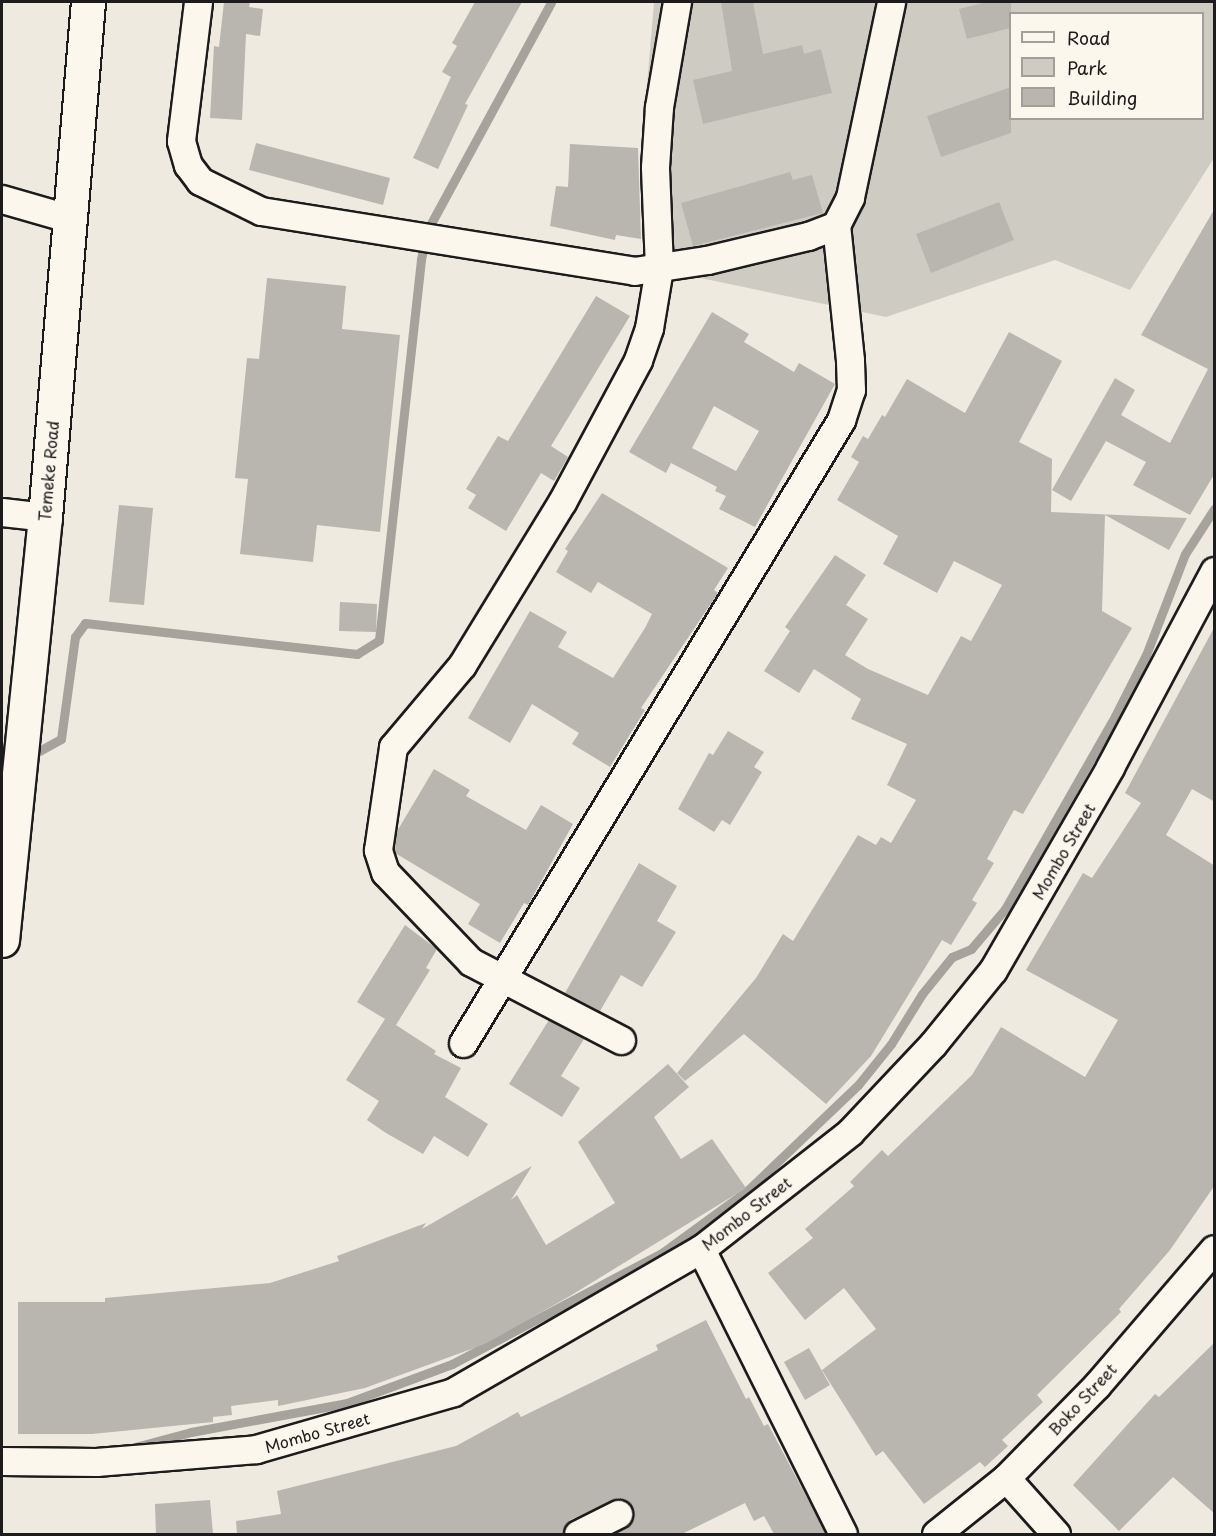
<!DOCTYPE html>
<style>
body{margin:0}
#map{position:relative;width:1216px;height:1536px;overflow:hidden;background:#eeeadf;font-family:"Playpen Sans",sans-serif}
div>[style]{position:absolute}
.green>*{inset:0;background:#ceccc2}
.stream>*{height:9px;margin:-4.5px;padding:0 4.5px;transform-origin:4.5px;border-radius:4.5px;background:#a6a39d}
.building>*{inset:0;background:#b9b6af}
.roads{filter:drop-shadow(2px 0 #1c1c1c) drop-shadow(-2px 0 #1c1c1c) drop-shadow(0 2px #1c1c1c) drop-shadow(0 -2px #1c1c1c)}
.minor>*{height:27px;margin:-13.5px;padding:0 13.5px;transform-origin:13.5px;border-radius:13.5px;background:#fbf7ec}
.tertiary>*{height:33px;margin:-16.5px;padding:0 16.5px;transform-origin:16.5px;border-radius:16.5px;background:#fbf7ec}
span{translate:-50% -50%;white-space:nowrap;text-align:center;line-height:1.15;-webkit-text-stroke:4.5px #fbf7ec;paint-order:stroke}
.street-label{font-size:16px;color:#1c1c1c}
.frame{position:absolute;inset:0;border:3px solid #1c1c1c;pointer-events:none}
.legend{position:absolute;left:1009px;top:12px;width:195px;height:108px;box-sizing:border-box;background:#fbf7ec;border:2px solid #a29f99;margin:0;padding:8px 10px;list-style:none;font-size:18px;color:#1c1c1c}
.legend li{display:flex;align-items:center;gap:12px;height:30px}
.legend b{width:30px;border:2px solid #a29f99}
</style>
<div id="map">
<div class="green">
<i style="clip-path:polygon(evenodd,654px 2px,1214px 2px,1214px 158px,1130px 290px,1055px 260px,886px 317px,648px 267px,642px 145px,654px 2px,1010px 14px,1202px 14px,1202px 118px,1010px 118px,1010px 14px)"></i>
</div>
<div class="stream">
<i style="left:32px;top:755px;width:33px;rotate:-29deg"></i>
<i style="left:61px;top:739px;width:103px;rotate:-82.2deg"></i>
<i style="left:75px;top:637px;width:17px;rotate:-54deg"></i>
<i style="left:85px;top:623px;width:274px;rotate:6.5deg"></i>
<i style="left:357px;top:654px;width:26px;rotate:-32deg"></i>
<i style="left:379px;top:640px;width:383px;rotate:-83.7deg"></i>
<i style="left:421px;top:259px;width:31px;rotate:-77deg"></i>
<i style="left:428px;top:229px;width:258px;rotate:-61.5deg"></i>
<i style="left:135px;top:1447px;width:58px;rotate:-15deg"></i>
<i style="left:191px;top:1432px;width:159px;rotate:-10.5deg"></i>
<i style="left:347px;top:1403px;width:112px;rotate:-20.4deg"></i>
<i style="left:452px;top:1364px;width:238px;rotate:-27.9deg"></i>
<i style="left:662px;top:1253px;width:107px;rotate:-36.2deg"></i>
<i style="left:748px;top:1190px;width:152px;rotate:-43.7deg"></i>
<i style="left:858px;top:1085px;width:53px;rotate:-51.2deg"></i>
<i style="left:891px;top:1044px;width:59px;rotate:-58.2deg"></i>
<i style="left:922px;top:994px;width:48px;rotate:-51deg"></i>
<i style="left:952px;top:957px;width:21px;rotate:-23deg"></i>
<i style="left:971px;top:949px;width:52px;rotate:-49.6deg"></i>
<i style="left:1005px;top:909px;width:222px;rotate:-60.3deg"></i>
<i style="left:1115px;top:716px;width:68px;rotate:-63.1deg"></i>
<i style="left:1146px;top:655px;width:108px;rotate:-68.9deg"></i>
<i style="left:1185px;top:554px;width:54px;rotate:-57.2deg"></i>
</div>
<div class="building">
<i style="clip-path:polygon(224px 2px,250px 2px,249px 7px,263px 9px,260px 36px,246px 34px,242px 120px,210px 118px,214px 46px,219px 47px)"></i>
<i style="clip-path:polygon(475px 2px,522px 2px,465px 104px,468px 105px,438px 169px,413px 158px,451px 77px,442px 72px,457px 46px,452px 43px)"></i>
<i style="clip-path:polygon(721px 2px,753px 2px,763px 54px,802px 45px,804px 54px,821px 49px,832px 93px,703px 124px,693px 80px,732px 71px)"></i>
<i style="clip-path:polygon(987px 2px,1011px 2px,1011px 28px,967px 39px,959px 9px)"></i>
<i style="clip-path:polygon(1011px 87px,1011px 133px,941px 157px,927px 116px)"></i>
<i style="clip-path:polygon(256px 143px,390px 178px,383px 205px,249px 170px)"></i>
<i style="clip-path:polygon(570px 144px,638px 148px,641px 239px,616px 235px,615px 240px,550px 226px,556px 186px,568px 187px)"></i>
<i style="clip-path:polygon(790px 172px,793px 180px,812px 175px,823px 213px,693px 246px,681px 203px)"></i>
<i style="clip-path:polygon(999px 202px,1014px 240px,931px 273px,916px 234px)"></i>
<i style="clip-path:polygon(1215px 208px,1215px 473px,1190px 515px,1133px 485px,1146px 462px,1106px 441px,1071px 501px,1052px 490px,1115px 378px,1135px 390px,1121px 415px,1170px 443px,1208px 369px,1141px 335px)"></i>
<i style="clip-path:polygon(267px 278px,346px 286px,342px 329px,400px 335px,380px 532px,317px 525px,313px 562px,240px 554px,248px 479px,235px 478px,247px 358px,259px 359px)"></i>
<i style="clip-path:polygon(596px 296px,630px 316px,551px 446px,568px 457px,554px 481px,541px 473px,506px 531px,468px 508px,476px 495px,466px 489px,498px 436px,508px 441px)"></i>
<i style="clip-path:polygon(evenodd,712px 312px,749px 334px,744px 342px,794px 372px,799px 363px,835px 384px,755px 527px,719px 509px,726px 496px,715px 491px,717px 487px,671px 463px,666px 473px,629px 452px,712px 312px,714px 406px,759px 431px,736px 471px,692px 448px,714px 406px)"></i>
<i style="clip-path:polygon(1009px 332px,1062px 361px,1019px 442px,1052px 459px,1051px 512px,1187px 518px,1169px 550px,1105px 515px,1102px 611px,1132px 628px,1023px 814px,1014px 810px,987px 859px,994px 863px,972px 900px,977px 903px,951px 945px,942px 940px,871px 1056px,826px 1104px,744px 1034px,685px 1081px,677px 1073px,756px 978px,783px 934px,793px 941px,858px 835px,876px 845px,881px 837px,891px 843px,916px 800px,887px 785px,907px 744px,851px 719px,861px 699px,814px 669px,799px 693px,764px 671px,790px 631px,785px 627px,835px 555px,866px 575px,846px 605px,868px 619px,845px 655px,868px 669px,928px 695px,961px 636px,971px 641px,1002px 585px,954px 561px,937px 593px,883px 564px,898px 536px,837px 500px,859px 462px,851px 457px,863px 436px,868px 439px,882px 415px,885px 417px,907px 379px,965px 413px)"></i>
<i style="clip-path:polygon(602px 493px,728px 568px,714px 590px,718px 593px,641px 708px,645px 710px,610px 767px,572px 744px,579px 733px,532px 704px,510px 743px,468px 718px,530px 611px,567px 632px,558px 647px,613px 678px,645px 628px,652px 614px,598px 582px,591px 593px,556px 572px,568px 551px,565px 549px)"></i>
<i style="clip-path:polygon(119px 505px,153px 508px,144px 605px,109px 602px)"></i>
<i style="clip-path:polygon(340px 602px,377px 604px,376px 632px,339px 631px)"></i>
<i style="clip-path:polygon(1215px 626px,1215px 802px,1192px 789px,1166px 835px,1215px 866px,1215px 1185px,1170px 1250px,1119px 1309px,1121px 1312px,1037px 1395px,1043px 1402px,1002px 1440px,1008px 1446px,985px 1467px,980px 1462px,924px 1504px,883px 1451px,876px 1456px,822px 1370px,876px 1329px,844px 1288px,805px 1320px,768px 1273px,813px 1238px,805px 1229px,854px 1186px,850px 1182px,882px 1150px,888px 1156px,972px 1075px,1001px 1027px,1085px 1077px,1118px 1020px,1026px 970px,1083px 873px,1092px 878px,1141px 803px,1125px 793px)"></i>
<i style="clip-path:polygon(728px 731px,764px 752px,754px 767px,762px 772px,730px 825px,722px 820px,714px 832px,678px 809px,709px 753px,713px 755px)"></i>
<i style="clip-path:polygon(434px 769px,470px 790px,466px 796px,526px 830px,541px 805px,573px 824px,528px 905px,524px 903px,500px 943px,468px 924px,480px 904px,395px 853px,396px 833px)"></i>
<i style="clip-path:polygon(639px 863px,677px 886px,657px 921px,676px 932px,642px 987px,621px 975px,600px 1011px,565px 993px)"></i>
<i style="clip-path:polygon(405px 925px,437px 949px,426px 968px,430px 970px,396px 1025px,436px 1051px,434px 1054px,461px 1068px,445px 1097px,488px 1124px,468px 1157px,434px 1136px,423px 1154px,386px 1133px,367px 1120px,379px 1101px,346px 1080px,385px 1019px,357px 1002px)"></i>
<i style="clip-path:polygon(549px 1020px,584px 1039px,561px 1076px,580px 1088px,562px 1117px,509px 1084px)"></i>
<i style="clip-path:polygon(668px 1064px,689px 1087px,654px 1117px,681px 1159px,712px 1139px,746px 1188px,570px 1296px,485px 1344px,365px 1388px,278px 1406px,278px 1400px,231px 1406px,232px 1415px,213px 1417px,213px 1422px,92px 1434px,18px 1434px,18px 1302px,105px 1302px,105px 1298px,270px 1283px,339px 1261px,337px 1256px,426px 1223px,422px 1229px,532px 1166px,511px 1200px,517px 1195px,546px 1245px,615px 1203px,578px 1142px)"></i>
<i style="clip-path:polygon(706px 1320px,746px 1399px,749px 1397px,764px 1426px,768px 1424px,826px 1534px,774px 1534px,764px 1516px,754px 1521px,745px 1503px,682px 1534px,612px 1534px,626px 1528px,634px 1516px,632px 1506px,618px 1498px,570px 1520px,562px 1534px,237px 1534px,236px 1521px,281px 1514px,277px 1491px,456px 1446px,518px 1412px,521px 1417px,658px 1350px,656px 1345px)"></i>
<i style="clip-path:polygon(1215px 1342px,1215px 1514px,1173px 1477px,1119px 1531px,1073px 1485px,1155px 1394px,1159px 1397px)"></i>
<i style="clip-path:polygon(809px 1348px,830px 1385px,805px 1400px,784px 1362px)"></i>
<i style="clip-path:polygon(210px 1500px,213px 1534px,156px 1534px,155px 1504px)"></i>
</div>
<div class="roads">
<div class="minor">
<i style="left:198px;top:2px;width:140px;rotate:97deg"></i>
<i style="left:181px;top:141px;width:25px;rotate:74deg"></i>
<i style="left:188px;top:165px;width:20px;rotate:53deg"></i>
<i style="left:200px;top:181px;width:68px;rotate:26.2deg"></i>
<i style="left:261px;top:211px;width:378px;rotate:9.1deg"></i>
<i style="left:634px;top:271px;width:74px;rotate:-8.6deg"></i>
<i style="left:707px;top:260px;width:104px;rotate:-13.4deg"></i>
<i style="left:808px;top:236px;width:30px;rotate:-21deg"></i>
<i style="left:836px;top:225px;width:31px;rotate:-63deg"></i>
<i style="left:850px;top:197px;width:199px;rotate:-78.1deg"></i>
<i style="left:2px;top:199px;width:69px;rotate:16.1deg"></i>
<i style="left:2px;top:512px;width:43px;rotate:6.6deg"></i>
<i style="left:621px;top:1040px;width:169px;rotate:-152.5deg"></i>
<i style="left:471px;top:962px;width:124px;rotate:-133.7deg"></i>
<i style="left:385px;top:872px;width:23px;rotate:-108deg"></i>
<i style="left:378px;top:850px;width:104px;rotate:-81.7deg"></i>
<i style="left:393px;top:747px;width:107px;rotate:-49.9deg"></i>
<i style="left:462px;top:665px;width:191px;rotate:-58.5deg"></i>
<i style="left:562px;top:502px;width:161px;rotate:-61.8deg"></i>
<i style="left:638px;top:360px;width:34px;rotate:-71deg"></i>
<i style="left:649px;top:328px;width:61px;rotate:-80.5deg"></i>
<i style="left:659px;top:268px;width:101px;rotate:-92.3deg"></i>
<i style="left:655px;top:167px;width:60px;rotate:-86.2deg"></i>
<i style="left:659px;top:107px;width:107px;rotate:-80.3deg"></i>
<i style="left:463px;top:1043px;width:729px;rotate:-58.75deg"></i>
<i style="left:841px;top:420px;width:32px;rotate:-72deg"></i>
<i style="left:851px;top:390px;width:30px;rotate:-92deg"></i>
<i style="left:850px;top:360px;width:136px;rotate:-95.9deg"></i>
<i style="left:701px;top:1249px;width:318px;rotate:63.5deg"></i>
<i style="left:2px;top:1461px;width:94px;rotate:0.6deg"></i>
<i style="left:96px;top:1462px;width:161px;rotate:-4.6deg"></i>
<i style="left:256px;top:1449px;width:205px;rotate:-16.1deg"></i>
<i style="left:453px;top:1392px;width:286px;rotate:-30deg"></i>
<i style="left:701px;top:1249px;width:189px;rotate:-38.1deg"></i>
<i style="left:850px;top:1132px;width:121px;rotate:-46.7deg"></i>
<i style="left:933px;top:1044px;width:95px;rotate:-51deg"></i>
<i style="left:993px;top:970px;width:234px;rotate:-60deg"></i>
<i style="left:1110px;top:767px;width:222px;rotate:-62deg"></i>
<i style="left:1006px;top:1478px;width:75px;rotate:48.2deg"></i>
<i style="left:578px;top:1534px;width:45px;rotate:-26.6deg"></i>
<i style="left:936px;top:1534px;width:90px;rotate:-38.7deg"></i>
<i style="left:1006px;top:1478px;width:130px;rotate:-45.6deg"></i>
<i style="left:1097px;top:1385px;width:179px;rotate:-49.3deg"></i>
</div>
<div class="tertiary">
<i style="left:2px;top:940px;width:425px;rotate:-84.2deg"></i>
<i style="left:45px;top:517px;width:517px;rotate:-85.23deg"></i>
</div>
</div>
<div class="street-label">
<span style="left:48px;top:471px;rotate:-85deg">Temeke Road</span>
<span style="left:1063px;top:851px;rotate:-60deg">Mombo Street</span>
<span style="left:746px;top:1213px;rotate:-38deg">Mombo Street</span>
<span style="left:1082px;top:1399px;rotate:-47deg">Boko Street</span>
<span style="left:317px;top:1432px;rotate:-16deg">Mombo Street</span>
</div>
<div class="frame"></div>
<ul class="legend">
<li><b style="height:8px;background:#fbf7ec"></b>Road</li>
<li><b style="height:16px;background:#ceccc2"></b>Park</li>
<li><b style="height:16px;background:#b9b6af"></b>Building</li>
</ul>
</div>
